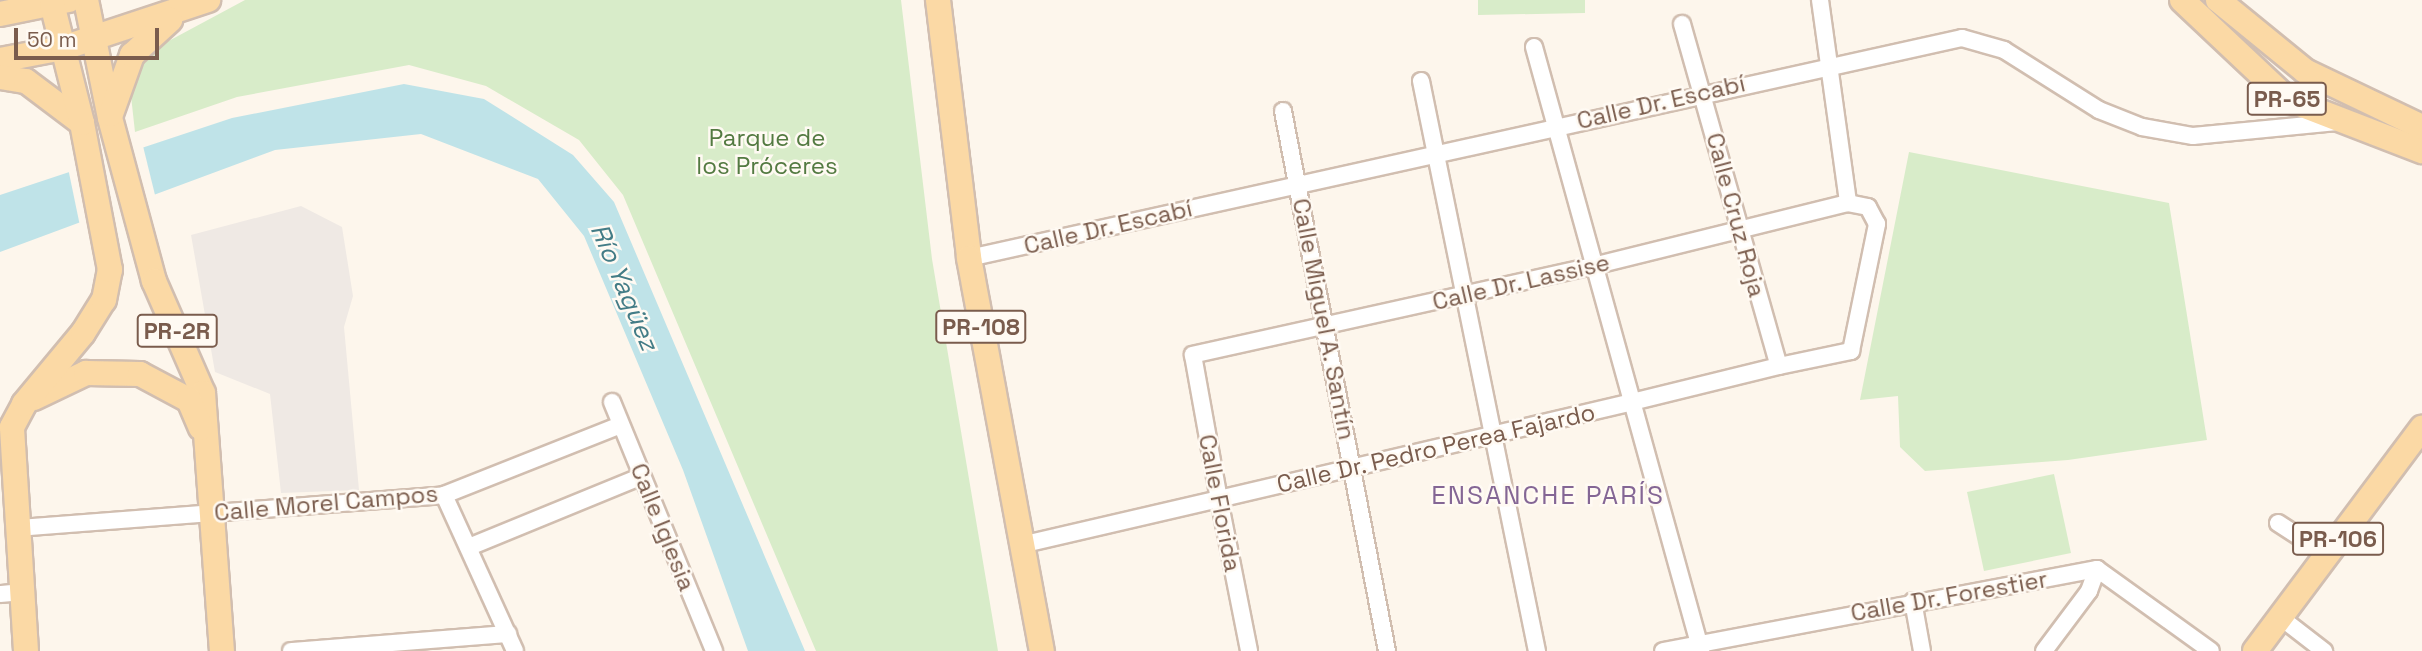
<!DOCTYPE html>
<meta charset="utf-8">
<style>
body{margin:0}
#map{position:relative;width:2422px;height:651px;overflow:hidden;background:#fdf6ec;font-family:"Space Grotesk",sans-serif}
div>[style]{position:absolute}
.industrial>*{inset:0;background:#efe9e4}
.green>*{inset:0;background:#d8ecc9}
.water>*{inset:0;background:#bfe3e8}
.pier>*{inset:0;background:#fdf6ec}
.roads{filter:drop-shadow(2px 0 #d1beb0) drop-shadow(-2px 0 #d1beb0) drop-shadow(0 2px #d1beb0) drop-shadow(0 -2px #d1beb0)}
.minor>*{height:16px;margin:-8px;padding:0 8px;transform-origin:8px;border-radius:8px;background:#fff}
.primary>*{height:24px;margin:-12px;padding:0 12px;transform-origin:12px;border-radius:12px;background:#fbd9a5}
span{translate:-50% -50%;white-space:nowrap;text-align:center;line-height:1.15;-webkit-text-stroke:5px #fffaf3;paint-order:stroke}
.shield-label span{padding:2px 5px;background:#fffaf3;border:2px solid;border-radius:5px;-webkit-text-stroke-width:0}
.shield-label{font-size:23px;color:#7a5c4d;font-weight:700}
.street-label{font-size:24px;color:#7a5c4d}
.park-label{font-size:24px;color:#537a41}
.water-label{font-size:26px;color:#437c86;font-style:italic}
.neighbourhood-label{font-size:26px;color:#846695;letter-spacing:2px}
.scale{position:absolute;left:14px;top:28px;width:145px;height:32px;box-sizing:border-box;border:4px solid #7a5c4d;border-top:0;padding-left:9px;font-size:21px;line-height:24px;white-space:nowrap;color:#7a5c4d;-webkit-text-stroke:5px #fffaf3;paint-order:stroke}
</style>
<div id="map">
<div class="industrial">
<i style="clip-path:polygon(301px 206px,342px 227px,353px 296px,344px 327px,359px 490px,281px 493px,270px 394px,215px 372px,191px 235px)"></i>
</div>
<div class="green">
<i style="clip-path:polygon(245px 0,901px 0,932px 259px,998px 651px,816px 651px,623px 195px,579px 140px,486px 86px,409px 65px,237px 97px,135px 132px,130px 87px,150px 51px)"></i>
<i style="clip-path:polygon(1478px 0,1585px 0,1585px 13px,1478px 15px)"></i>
<i style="clip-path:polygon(1909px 152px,2169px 203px,2207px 440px,2068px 460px,1925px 471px,1900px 447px,1898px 396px,1860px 400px)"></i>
<i style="clip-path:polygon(2054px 474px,2071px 553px,1984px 571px,1967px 492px)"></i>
</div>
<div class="water">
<i style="clip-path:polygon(404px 84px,484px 99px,573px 155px,614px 202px,805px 651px,748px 651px,683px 470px,584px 236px,538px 179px,421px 134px,275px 150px,0 252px,0 195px,232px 118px)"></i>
</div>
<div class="pier">
<i style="clip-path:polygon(142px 142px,156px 199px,80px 226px,68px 168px)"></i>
</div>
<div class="roads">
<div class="minor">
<i style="left:1820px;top:0;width:205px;rotate:82.1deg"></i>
<i style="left:1682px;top:24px;width:355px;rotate:74.2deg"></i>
<i style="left:1534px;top:47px;width:627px;rotate:74.54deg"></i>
<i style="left:1421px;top:81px;width:582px;rotate:78.5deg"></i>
<i style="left:1283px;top:111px;width:550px;rotate:79.1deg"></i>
<i style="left:969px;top:258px;width:1017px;rotate:-12.49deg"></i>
<i style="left:1962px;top:38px;width:44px;rotate:15.9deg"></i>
<i style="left:2004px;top:50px;width:112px;rotate:32.3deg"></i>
<i style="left:2099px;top:110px;width:46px;rotate:21.6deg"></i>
<i style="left:2142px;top:127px;width:52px;rotate:10deg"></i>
<i style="left:2193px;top:136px;width:147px;rotate:-5.5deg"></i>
<i style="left:612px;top:402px;width:269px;rotate:67.7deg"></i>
<i style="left:444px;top:495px;width:171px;rotate:65.5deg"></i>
<i style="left:2278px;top:523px;width:57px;rotate:32.9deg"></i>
<i style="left:18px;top:528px;width:427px;rotate:-4.4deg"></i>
<i style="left:444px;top:495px;width:190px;rotate:-21.6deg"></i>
<i style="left:1021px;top:545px;width:203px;rotate:-13.1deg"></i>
<i style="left:1219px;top:499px;width:424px;rotate:-13.2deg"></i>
<i style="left:1632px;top:402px;width:151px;rotate:-13.8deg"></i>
<i style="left:1779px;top:366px;width:74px;rotate:-11.8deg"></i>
<i style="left:1851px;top:351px;width:130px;rotate:-78.4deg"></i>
<i style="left:1877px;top:224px;width:19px;rotate:-118deg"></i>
<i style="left:1868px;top:207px;width:20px;rotate:-169deg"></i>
<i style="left:1848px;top:203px;width:263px;rotate:166.1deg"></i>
<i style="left:1593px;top:266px;width:410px;rotate:167.5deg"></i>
<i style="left:1193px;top:355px;width:146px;rotate:79.8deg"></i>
<i style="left:1219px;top:499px;width:155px;rotate:78.8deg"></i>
<i style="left:469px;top:547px;width:187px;rotate:-22.3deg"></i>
<i style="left:0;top:594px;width:23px;rotate:-5deg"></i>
<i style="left:1913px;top:601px;width:51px;rotate:79.8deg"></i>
<i style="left:2280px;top:617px;width:56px;rotate:37.7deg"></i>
<i style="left:291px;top:651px;width:218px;rotate:-4.5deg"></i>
<i style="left:1663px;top:651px;width:442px;rotate:-10.7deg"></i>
<i style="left:2097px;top:569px;width:140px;rotate:35.7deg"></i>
<i style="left:2044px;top:651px;width:75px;rotate:-53.1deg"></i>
<i style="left:2089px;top:591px;width:23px;rotate:-70deg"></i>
</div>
<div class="primary">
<i style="left:86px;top:0;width:120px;rotate:78.5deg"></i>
<i style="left:110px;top:118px;width:169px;rotate:74.9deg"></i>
<i style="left:154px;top:281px;width:122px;rotate:66.4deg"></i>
<i style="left:203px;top:393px;width:259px;rotate:85.8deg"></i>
<i style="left:938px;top:0;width:260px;rotate:83.1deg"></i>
<i style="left:969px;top:258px;width:400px;rotate:79.5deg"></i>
<i style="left:2182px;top:0;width:144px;rotate:43.3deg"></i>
<i style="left:2287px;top:99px;width:145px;rotate:21.1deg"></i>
<i style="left:2218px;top:0;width:112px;rotate:39.2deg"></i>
<i style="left:2305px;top:71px;width:130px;rotate:25.6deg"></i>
<i style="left:0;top:14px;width:70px;rotate:-11.5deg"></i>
<i style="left:0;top:60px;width:64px;rotate:-10.8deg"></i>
<i style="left:63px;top:48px;width:153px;rotate:-18.3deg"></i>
<i style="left:0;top:77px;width:26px;rotate:9deg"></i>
<i style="left:26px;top:81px;width:70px;rotate:36.9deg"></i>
<i style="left:111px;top:114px;width:63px;rotate:-70.4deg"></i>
<i style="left:132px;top:55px;width:52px;rotate:-42.6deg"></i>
<i style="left:34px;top:398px;width:58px;rotate:-25.7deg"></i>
<i style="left:86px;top:373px;width:54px;rotate:1.1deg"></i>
<i style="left:140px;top:374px;width:55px;rotate:28deg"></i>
<i style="left:189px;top:400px;width:30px;rotate:67deg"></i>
<i style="left:26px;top:651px;width:224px;rotate:-93.6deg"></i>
<i style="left:12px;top:427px;width:26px;rotate:-62deg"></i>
<i style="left:24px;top:404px;width:92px;rotate:-50.3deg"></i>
<i style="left:83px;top:333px;width:39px;rotate:-58deg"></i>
<i style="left:104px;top:300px;width:31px;rotate:-79deg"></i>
<i style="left:110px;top:270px;width:150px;rotate:-100.8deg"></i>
<i style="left:82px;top:123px;width:123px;rotate:-104.1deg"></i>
<i style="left:2255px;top:651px;width:279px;rotate:-53.2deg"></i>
</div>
</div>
<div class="shield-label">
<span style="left:2287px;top:99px">PR-65</span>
<span style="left:981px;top:327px">PR-108</span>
<span style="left:177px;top:331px">PR-2R</span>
<span style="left:2338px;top:539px">PR-106</span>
</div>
<div class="street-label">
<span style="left:1661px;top:102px;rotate:-13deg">Calle Dr. Escabí</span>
<span style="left:1736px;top:215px;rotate:75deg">Calle Cruz Roja</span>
<span style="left:1108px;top:227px;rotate:-13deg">Calle Dr. Escabí</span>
<span style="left:1521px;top:282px;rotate:-13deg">Calle Dr. Lassise</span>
<span style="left:1324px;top:319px;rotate:79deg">Calle Miguel A. Santín</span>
<span style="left:1436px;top:448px;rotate:-13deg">Calle Dr. Pedro Perea Fajardo</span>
<span style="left:326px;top:503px;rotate:-5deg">Calle Morel Campos</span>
<span style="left:1220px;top:503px;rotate:79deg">Calle Florida</span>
<span style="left:663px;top:527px;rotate:68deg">Calle Iglesia</span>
<span style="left:1949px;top:596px;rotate:-10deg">Calle Dr. Forestier</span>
</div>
<div class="park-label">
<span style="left:767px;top:152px">Parque de<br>los Próceres</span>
</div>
<div class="water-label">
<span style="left:624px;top:287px;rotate:67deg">Río Yagüez</span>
</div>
<div class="neighbourhood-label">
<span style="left:1548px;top:496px">ENSANCHE PARÍS</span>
</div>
<div class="scale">50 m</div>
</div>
